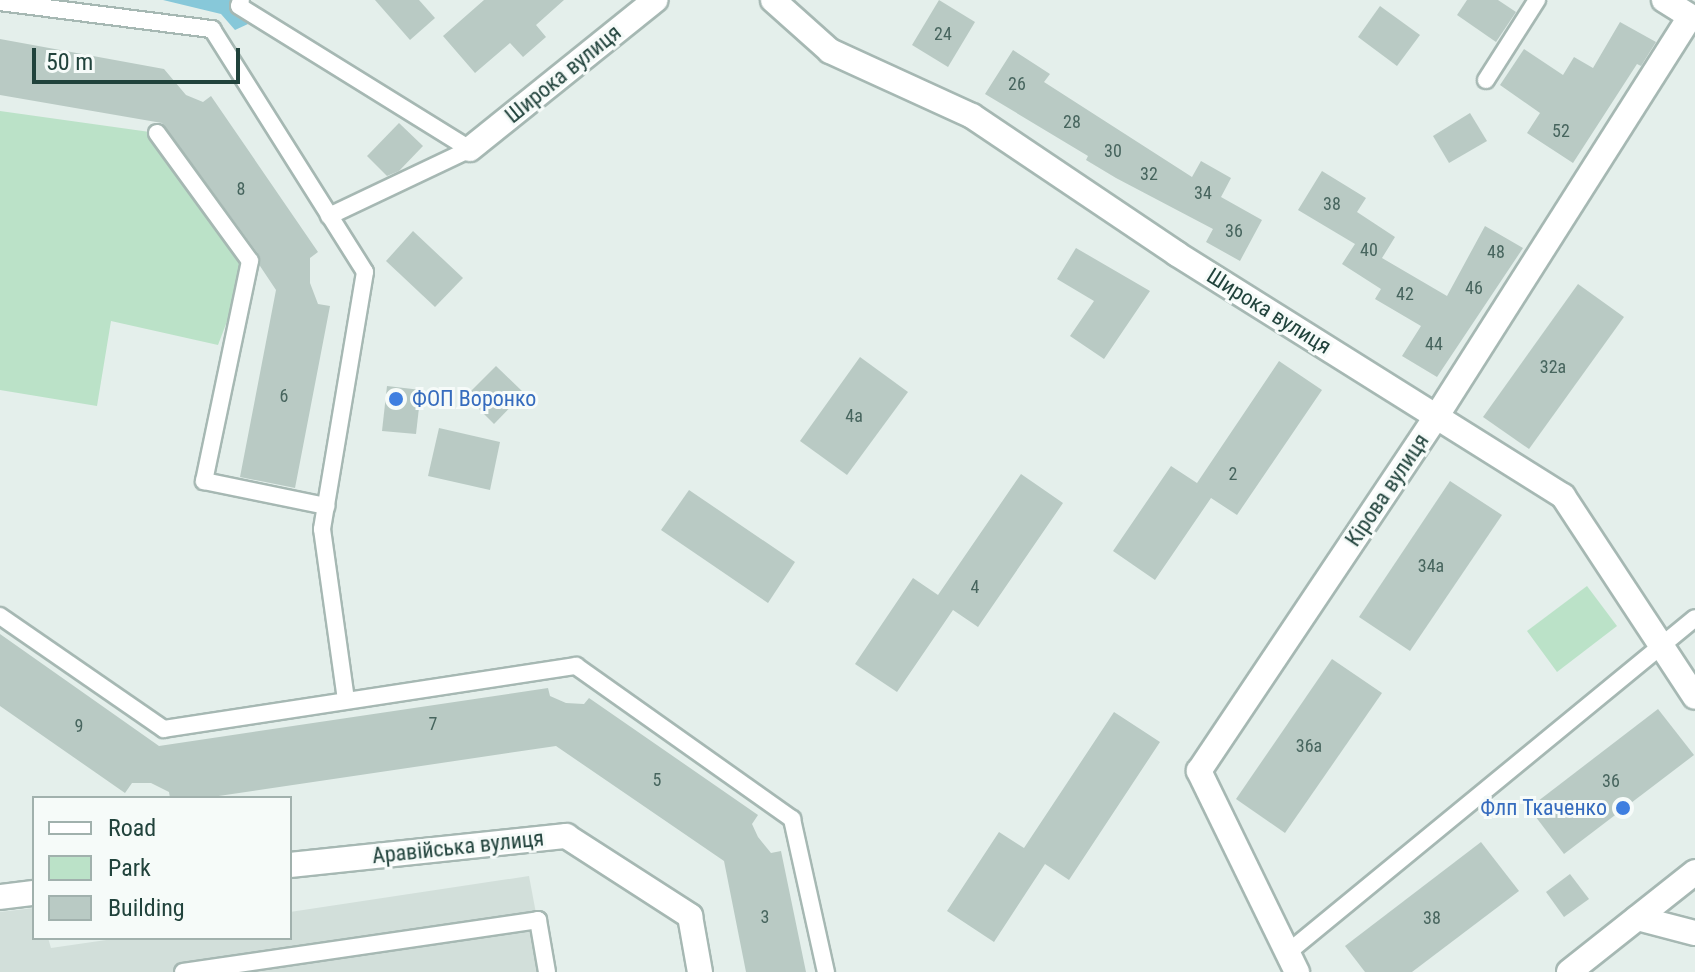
<!DOCTYPE html>
<meta charset="utf-8">
<style>
body{margin:0}
#map{position:relative;width:1695px;height:972px;overflow:hidden;background:#e4efeb;font-family:"Roboto Condensed",sans-serif}
div>[style]{position:absolute}
.built>*{inset:0;background:#d2dfda}
.green>*{inset:0;background:#bbe2c8}
.water>*{inset:0;background:#87c8d9}
.building>*{inset:0;background:#b9cac4}
.roads{filter:drop-shadow(2px 0 #a6b8b3) drop-shadow(-2px 0 #a6b8b3) drop-shadow(0 2px #a6b8b3) drop-shadow(0 -2px #a6b8b3)}
.service>*{height:16px;margin:-8px;padding:0 8px;transform-origin:8px;border-radius:8px;background:#fff}
.minor>*{height:24px;margin:-12px;padding:0 12px;transform-origin:12px;border-radius:12px;background:#fff}
.tertiary>*{height:24px;margin:-12px;padding:0 12px;transform-origin:12px;border-radius:12px;background:#fff}
.dots>*{width:22px;height:22px;translate:-50% -50%;box-sizing:border-box;border:4px solid #f6fbf9;border-radius:50%}
span{translate:-50% -50%;white-space:nowrap;text-align:center;line-height:1.15;-webkit-text-stroke:6px #f6fbf9;paint-order:stroke}
.number-label{font-size:18px;color:#47655e}
.number-label span{-webkit-text-stroke-width:0}
.street-label{font-size:22px;color:#21433c}
.shop-label{font-size:22px;color:#366cbe}
.left{translate:0 -50%;text-align:left}
.right{translate:-100% -50%;text-align:right}
.legend{position:absolute;left:32px;top:796px;width:260px;height:144px;box-sizing:border-box;background:#f6fbf9;border:2px solid #a1b1ad;margin:0;padding:10px 14px;list-style:none;font-size:24px;color:#21433c}
.legend li{display:flex;align-items:center;gap:16px;height:40px}
.legend b{width:40px;border:2px solid #a1b1ad}
.scale{position:absolute;left:32px;top:48px;width:208px;height:36px;box-sizing:border-box;border:4px solid #21433c;border-top:0;padding-left:10px;font-size:24px;line-height:28px;white-space:nowrap;color:#21433c;-webkit-text-stroke:6px #f6fbf9;paint-order:stroke}
</style>
<div id="map">
<div class="built">
<i style="clip-path:polygon(529px 876px,547px 972px,0 972px,0 912px,34px 908px,34px 938px,48px 938px,51px 948px,120px 938px,290px 938px,290px 912px)"></i>
</div>
<div class="green">
<i style="clip-path:polygon(0 111px,157px 133px,250px 261px,218px 345px,111px 321px,97px 406px,0 390px)"></i>
<i style="clip-path:polygon(1587px 586px,1617px 626px,1557px 672px,1527px 631px)"></i>
</div>
<div class="water">
<i style="clip-path:polygon(163px 0,233px 0,248px 24px,235px 30px,221px 14px)"></i>
</div>
<div class="building">
<i style="clip-path:polygon(375px 0,419px 0,435px 18px,410px 40px)"></i>
<i style="clip-path:polygon(484px 0,564px 0,536px 25px,546px 37px,523px 57px,510px 43px,475px 73px,443px 36px)"></i>
<i style="clip-path:polygon(939px 0,975px 22px,948px 67px,912px 45px)"></i>
<i style="clip-path:polygon(1467px 0,1498px 0,1516px 12px,1496px 42px,1457px 15px)"></i>
<i style="clip-path:polygon(1380px 6px,1420px 35px,1397px 66px,1358px 37px)"></i>
<i style="clip-path:polygon(1620px 22px,1656px 42px,1641px 66px,1637px 64px,1573px 163px,1527px 133px,1540px 113px,1500px 85px,1524px 49px,1563px 75px,1574px 57px,1593px 68px)"></i>
<i style="clip-path:polygon(0 39px,164px 69px,186px 95px,203px 102px,211px 96px,318px 252px,310px 258px,310px 283px,318px 304px,330px 306px,295px 488px,240px 477px,276px 290px,260px 266px,259px 255px,162px 123px,0 95px)"></i>
<i style="clip-path:polygon(1013px 50px,1050px 74px,1044px 82px,1192px 177px,1201px 161px,1231px 178px,1221px 197px,1262px 220px,1240px 261px,1206px 242px,1213px 229px,1116px 178px,1086px 160px,1088px 156px,985px 94px)"></i>
<i style="clip-path:polygon(1470px 113px,1487px 141px,1449px 163px,1433px 136px)"></i>
<i style="clip-path:polygon(399px 123px,423px 146px,399px 171px,387px 176px,367px 156px)"></i>
<i style="clip-path:polygon(1322px 171px,1366px 198px,1357px 212px,1395px 237px,1382px 258px,1447px 296px,1485px 226px,1523px 248px,1437px 377px,1402px 356px,1421px 326px,1375px 299px,1381px 289px,1342px 264px,1355px 244px,1298px 210px)"></i>
<i style="clip-path:polygon(413px 231px,463px 278px,435px 307px,386px 261px)"></i>
<i style="clip-path:polygon(1076px 248px,1150px 291px,1104px 359px,1070px 336px,1094px 301px,1057px 279px)"></i>
<i style="clip-path:polygon(1578px 284px,1624px 317px,1529px 449px,1483px 417px)"></i>
<i style="clip-path:polygon(860px 357px,908px 392px,847px 475px,800px 441px)"></i>
<i style="clip-path:polygon(1279px 361px,1322px 390px,1237px 515px,1211px 498px,1155px 580px,1113px 551px,1171px 466px,1197px 483px)"></i>
<i style="clip-path:polygon(496px 366px,524px 393px,494px 424px,466px 396px)"></i>
<i style="clip-path:polygon(387px 386px,421px 390px,416px 434px,382px 431px)"></i>
<i style="clip-path:polygon(439px 428px,500px 442px,490px 490px,428px 476px)"></i>
<i style="clip-path:polygon(1021px 474px,1063px 503px,978px 627px,953px 610px,897px 692px,855px 664px,913px 578px,938px 595px)"></i>
<i style="clip-path:polygon(1450px 481px,1502px 515px,1410px 651px,1359px 617px)"></i>
<i style="clip-path:polygon(689px 490px,795px 562px,768px 603px,661px 530px)"></i>
<i style="clip-path:polygon(0 634px,159px 746px,548px 688px,550px 696px,566px 703px,584px 704px,589px 698px,758px 815px,752px 824px,758px 837px,771px 853px,781px 851px,806px 972px,746px 972px,724px 861px,556px 746px,205px 798px,170px 798px,169px 792px,151px 783px,132px 783px,125px 793px,0 706px)"></i>
<i style="clip-path:polygon(1332px 659px,1382px 693px,1285px 833px,1236px 799px)"></i>
<i style="clip-path:polygon(1658px 709px,1694px 755px,1564px 854px,1529px 808px)"></i>
<i style="clip-path:polygon(1114px 712px,1160px 742px,1069px 880px,1045px 864px,994px 942px,947px 911px,999px 832px,1024px 848px)"></i>
<i style="clip-path:polygon(1481px 842px,1519px 891px,1412px 972px,1365px 972px,1345px 946px)"></i>
<i style="clip-path:polygon(1570px 874px,1589px 899px,1564px 917px,1546px 892px)"></i>
</div>
<div class="roads">
<div class="service">
<i style="left:241px;top:0;width:6px;rotate:108deg"></i>
<i style="left:239px;top:6px;width:272px;rotate:31.8deg"></i>
<i style="left:0;top:2px;width:214px;rotate:7.3deg"></i>
<i style="left:212px;top:29px;width:287px;rotate:57.8deg"></i>
<i style="left:365px;top:272px;width:261px;rotate:99.5deg"></i>
<i style="left:322px;top:529px;width:172px;rotate:82deg"></i>
<i style="left:1486px;top:80px;width:95px;rotate:-57.5deg"></i>
<i style="left:157px;top:133px;width:158px;rotate:54deg"></i>
<i style="left:250px;top:261px;width:225px;rotate:101.8deg"></i>
<i style="left:204px;top:481px;width:125px;rotate:11.6deg"></i>
<i style="left:329px;top:216px;width:156px;rotate:-25.4deg"></i>
<i style="left:0;top:616px;width:199px;rotate:34.6deg"></i>
<i style="left:164px;top:729px;width:417px;rotate:-8.7deg"></i>
<i style="left:576px;top:666px;width:265px;rotate:35.3deg"></i>
<i style="left:792px;top:819px;width:157px;rotate:77.5deg"></i>
<i style="left:1286px;top:954px;width:529px;rotate:-39.4deg"></i>
<i style="left:183px;top:972px;width:359px;rotate:-8.3deg"></i>
<i style="left:538px;top:920px;width:53px;rotate:80.2deg"></i>
</div>
<div class="minor">
<i style="left:773px;top:0;width:76px;rotate:41.8deg"></i>
<i style="left:830px;top:51px;width:156px;rotate:24.6deg"></i>
<i style="left:972px;top:116px;width:247px;rotate:33.9deg"></i>
<i style="left:1177px;top:254px;width:456px;rotate:32.1deg"></i>
<i style="left:1563px;top:496px;width:240px;rotate:56.7deg"></i>
<i style="left:1664px;top:0;width:36px;rotate:32deg"></i>
<i style="left:470px;top:149px;width:238px;rotate:-38.8deg"></i>
<i style="left:290px;top:865px;width:278px;rotate:-6deg"></i>
<i style="left:566px;top:836px;width:148px;rotate:32.8deg"></i>
<i style="left:690px;top:916px;width:57px;rotate:79.9deg"></i>
<i style="left:0;top:897px;width:34px;rotate:-7deg"></i>
<i style="left:1637px;top:918px;width:60px;rotate:14.5deg"></i>
<i style="left:1297px;top:972px;width:224px;rotate:-116deg"></i>
<i style="left:1199px;top:771px;width:430px;rotate:-56.2deg"></i>
<i style="left:1438px;top:414px;width:470px;rotate:-57.6deg"></i>
</div>
<div class="tertiary">
<i style="left:1569px;top:972px;width:161px;rotate:-38.4deg"></i>
</div>
</div>
<div class="dots">
<i style="left:396px;top:399px;background:#3f7fe0"></i>
<i style="left:1623px;top:808px;background:#3f7fe0"></i>
</div>
<div class="number-label">
<span style="left:943px;top:34px">24</span>
<span style="left:1017px;top:84px">26</span>
<span style="left:1072px;top:122px">28</span>
<span style="left:1561px;top:131px">52</span>
<span style="left:1113px;top:151px">30</span>
<span style="left:1149px;top:174px">32</span>
<span style="left:241px;top:189px">8</span>
<span style="left:1203px;top:193px">34</span>
<span style="left:1332px;top:204px">38</span>
<span style="left:1234px;top:231px">36</span>
<span style="left:1369px;top:250px">40</span>
<span style="left:1496px;top:252px">48</span>
<span style="left:1474px;top:288px">46</span>
<span style="left:1405px;top:294px">42</span>
<span style="left:1434px;top:344px">44</span>
<span style="left:1553px;top:367px">32а</span>
<span style="left:284px;top:396px">6</span>
<span style="left:854px;top:416px">4а</span>
<span style="left:1233px;top:474px">2</span>
<span style="left:1431px;top:566px">34а</span>
<span style="left:975px;top:587px">4</span>
<span style="left:433px;top:724px">7</span>
<span style="left:79px;top:726px">9</span>
<span style="left:1309px;top:746px">36а</span>
<span style="left:657px;top:780px">5</span>
<span style="left:1611px;top:781px">36</span>
<span style="left:765px;top:917px">3</span>
<span style="left:1432px;top:918px">38</span>
</div>
<div class="street-label">
<span style="left:563px;top:74px;rotate:-39deg">Широка вулиця</span>
<span style="left:1269px;top:311px;rotate:32deg">Широка вулиця</span>
<span style="left:1387px;top:490px;rotate:-56deg">Кірова вулиця</span>
<span style="left:458px;top:847px;rotate:-6deg">Аравійська вулиця</span>
</div>
<div class="shop-label">
<span class="left" style="left:412px;top:399px">ФОП Воронко</span>
<span class="right" style="left:1607px;top:808px">Флп Ткаченко</span>
</div>
<ul class="legend">
<li><b style="height:10px;background:#fff"></b>Road</li>
<li><b style="height:22px;background:#bbe2c8"></b>Park</li>
<li><b style="height:22px;background:#b9cac4"></b>Building</li>
</ul>
<div class="scale">50 m</div>
</div>
